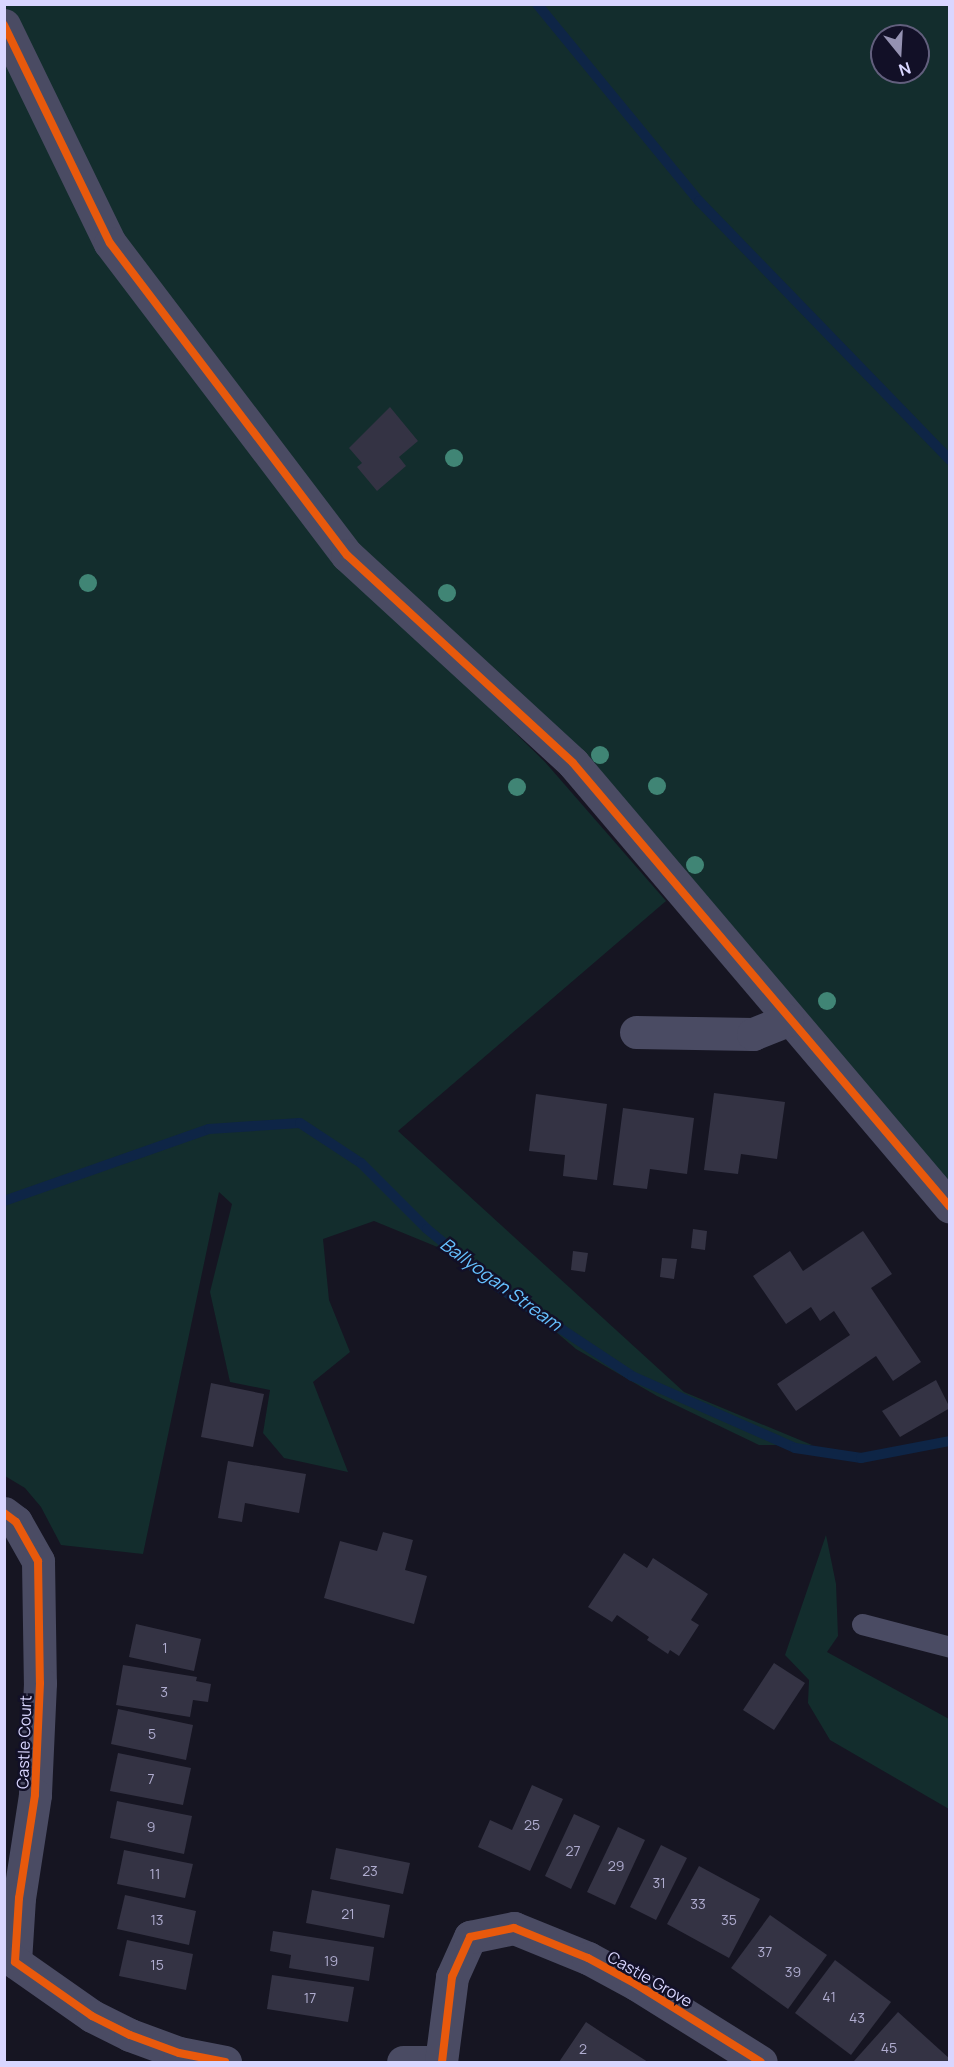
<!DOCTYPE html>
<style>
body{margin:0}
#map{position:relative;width:954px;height:2067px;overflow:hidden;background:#161522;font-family:Manrope,sans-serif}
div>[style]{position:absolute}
.green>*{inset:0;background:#132d2d}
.stream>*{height:10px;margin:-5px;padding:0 5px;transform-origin:5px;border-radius:5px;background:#0e2546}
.building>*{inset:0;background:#343344}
.service>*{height:21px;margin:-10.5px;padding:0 10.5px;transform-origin:10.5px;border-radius:10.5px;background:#4a4b63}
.minor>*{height:33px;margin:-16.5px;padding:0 16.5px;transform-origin:16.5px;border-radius:16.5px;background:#4a4b63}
.cycleway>*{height:8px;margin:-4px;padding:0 4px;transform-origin:4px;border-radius:4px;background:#e8590c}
.trees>*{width:18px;height:18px;margin:-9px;border-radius:50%;background:#408575}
span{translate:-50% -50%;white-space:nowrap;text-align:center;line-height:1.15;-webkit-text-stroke:5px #121027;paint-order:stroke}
.number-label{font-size:14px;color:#b0add0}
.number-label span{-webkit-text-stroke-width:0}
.street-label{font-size:16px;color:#d9d6ff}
.water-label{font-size:18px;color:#65c0fe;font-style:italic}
.frame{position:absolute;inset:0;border:6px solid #d9d6ff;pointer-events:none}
.north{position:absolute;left:870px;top:24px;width:60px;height:60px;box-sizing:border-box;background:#121027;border:2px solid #625f7d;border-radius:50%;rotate:162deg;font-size:16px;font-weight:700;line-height:24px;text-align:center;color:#d9d6ff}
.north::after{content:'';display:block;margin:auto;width:21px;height:27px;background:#9592b2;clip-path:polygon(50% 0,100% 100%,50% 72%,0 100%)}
</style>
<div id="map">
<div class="green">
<i style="clip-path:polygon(evenodd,5px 5px,949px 5px,949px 1189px,674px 879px,418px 638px,545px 762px,666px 901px,398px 1131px,684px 1392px,812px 1445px,759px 1445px,657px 1396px,576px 1349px,474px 1262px,374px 1221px,323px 1239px,329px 1300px,350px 1352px,313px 1382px,348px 1472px,284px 1458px,263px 1433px,270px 1390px,230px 1382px,210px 1292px,232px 1204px,219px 1192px,143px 1554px,61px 1545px,41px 1507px,25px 1488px,5px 1476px,5px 5px,882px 36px,918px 36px,918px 72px,882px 72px,882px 36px)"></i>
<i style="clip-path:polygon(826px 1535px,836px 1584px,838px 1636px,827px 1652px,949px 1719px,949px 1809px,830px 1740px,808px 1703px,809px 1680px,785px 1655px)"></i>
</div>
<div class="stream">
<i style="left:537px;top:4px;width:255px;rotate:50.6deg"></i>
<i style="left:699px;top:201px;width:361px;rotate:45.9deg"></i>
<i style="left:4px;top:1201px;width:217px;rotate:-19.4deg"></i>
<i style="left:209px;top:1129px;width:91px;rotate:-3.8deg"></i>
<i style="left:300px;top:1123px;width:73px;rotate:33.3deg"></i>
<i style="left:361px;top:1163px;width:93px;rotate:45deg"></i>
<i style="left:427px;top:1229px;width:88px;rotate:39.5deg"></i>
<i style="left:495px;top:1285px;width:164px;rotate:33.6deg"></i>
<i style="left:632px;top:1376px;width:178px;rotate:23.8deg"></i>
<i style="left:795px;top:1448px;width:67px;rotate:8.6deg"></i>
<i style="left:861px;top:1458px;width:91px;rotate:-10.8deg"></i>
</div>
<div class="building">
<i style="clip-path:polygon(390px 407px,418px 441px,399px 457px,406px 466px,377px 491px,357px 467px,362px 463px,349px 448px)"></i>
<i style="clip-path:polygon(714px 1093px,785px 1102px,777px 1159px,741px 1154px,738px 1174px,704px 1170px)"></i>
<i style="clip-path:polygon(536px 1094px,607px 1104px,597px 1180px,563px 1176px,565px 1155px,529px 1151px)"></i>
<i style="clip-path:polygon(623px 1108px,694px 1118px,687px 1174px,650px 1169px,647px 1189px,613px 1185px)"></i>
<i style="clip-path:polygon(693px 1229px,707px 1231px,705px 1250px,691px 1248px)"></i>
<i style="clip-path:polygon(863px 1231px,892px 1274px,871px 1288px,921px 1362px,893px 1381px,876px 1356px,796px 1411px,777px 1384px,850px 1335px,834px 1311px,820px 1321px,811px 1307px,786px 1324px,753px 1276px,790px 1251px,803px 1271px)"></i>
<i style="clip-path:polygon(573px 1251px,588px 1253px,585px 1272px,571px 1270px)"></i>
<i style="clip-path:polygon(662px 1258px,677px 1259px,674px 1279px,660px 1277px)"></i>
<i style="clip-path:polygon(936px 1380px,950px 1408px,900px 1437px,882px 1411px)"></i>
<i style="clip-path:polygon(211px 1383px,264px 1394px,253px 1447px,201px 1437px)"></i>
<i style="clip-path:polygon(228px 1461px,306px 1474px,299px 1513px,245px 1503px,242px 1522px,218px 1518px)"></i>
<i style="clip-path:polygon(383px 1532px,413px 1540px,405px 1570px,427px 1576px,414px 1624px,324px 1598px,340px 1541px,377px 1551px)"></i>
<i style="clip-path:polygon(624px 1553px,647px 1568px,653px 1558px,708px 1594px,691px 1620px,699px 1625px,679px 1656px,670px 1650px,668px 1654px,647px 1640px,649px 1637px,617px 1615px,612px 1622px,588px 1607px)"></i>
<i style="clip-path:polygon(136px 1624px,201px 1639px,194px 1671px,129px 1657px)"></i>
<i style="clip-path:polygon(774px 1663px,805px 1683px,774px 1730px,743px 1710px)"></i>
<i style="clip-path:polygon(123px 1665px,197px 1677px,196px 1681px,211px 1684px,208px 1702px,193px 1700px,190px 1717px,116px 1705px)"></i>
<i style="clip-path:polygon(118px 1709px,193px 1725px,186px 1760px,111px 1744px)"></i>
<i style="clip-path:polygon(118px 1753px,191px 1768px,183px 1805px,110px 1791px)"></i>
<i style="clip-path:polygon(532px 1785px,563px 1799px,530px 1871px,478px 1847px,490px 1820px,512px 1830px)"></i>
<i style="clip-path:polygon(117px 1801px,192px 1816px,184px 1854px,110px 1838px)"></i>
<i style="clip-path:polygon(574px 1814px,600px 1826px,571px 1889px,545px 1876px)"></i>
<i style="clip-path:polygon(618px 1827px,645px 1840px,615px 1905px,587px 1892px)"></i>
<i style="clip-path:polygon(661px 1845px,687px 1858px,656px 1920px,630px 1907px)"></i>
<i style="clip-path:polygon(336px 1848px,410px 1863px,403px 1894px,330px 1879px)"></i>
<i style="clip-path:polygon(124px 1850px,193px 1864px,185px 1898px,117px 1884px)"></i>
<i style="clip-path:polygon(699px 1866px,760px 1899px,729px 1958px,667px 1924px)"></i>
<i style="clip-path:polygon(312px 1890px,390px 1905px,384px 1938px,306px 1923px)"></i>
<i style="clip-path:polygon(125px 1895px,196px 1911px,189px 1945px,117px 1929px)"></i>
<i style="clip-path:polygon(770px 1915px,827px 1955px,788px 2009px,731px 1968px)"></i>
<i style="clip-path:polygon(273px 1931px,374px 1947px,369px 1981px,289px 1968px,291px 1955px,270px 1951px)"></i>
<i style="clip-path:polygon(127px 1940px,193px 1954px,186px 1990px,119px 1976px)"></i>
<i style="clip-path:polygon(835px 1960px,891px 2002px,851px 2055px,795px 2013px)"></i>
<i style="clip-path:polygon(272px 1975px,354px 1987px,348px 2022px,267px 2009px)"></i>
<i style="clip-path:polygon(898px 2012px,950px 2059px,947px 2062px,854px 2061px)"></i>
<i style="clip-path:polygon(586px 2022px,607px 2036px,648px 2062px,559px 2062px)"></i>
</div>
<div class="service">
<i style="left:862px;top:1624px;width:91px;rotate:14.6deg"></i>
</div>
<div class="minor">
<i style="left:4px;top:25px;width:242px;rotate:64.1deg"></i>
<i style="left:110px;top:243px;width:392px;rotate:52.8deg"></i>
<i style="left:347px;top:555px;width:307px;rotate:42.6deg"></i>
<i style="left:573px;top:763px;width:582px;rotate:49.67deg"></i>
<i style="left:636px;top:1032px;width:117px;rotate:1deg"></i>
<i style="left:753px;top:1034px;width:37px;rotate:-22deg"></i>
<i style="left:4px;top:1513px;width:15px;rotate:37deg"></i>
<i style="left:16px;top:1522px;width:45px;rotate:60.6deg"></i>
<i style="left:38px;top:1561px;width:122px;rotate:89.1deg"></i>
<i style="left:40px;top:1683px;width:112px;rotate:92.6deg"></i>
<i style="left:35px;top:1795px;width:104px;rotate:98.8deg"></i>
<i style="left:19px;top:1898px;width:64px;rotate:93.6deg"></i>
<i style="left:15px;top:1962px;width:94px;rotate:35deg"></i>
<i style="left:92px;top:2016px;width:42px;rotate:26.6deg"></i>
<i style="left:130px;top:2035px;width:52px;rotate:20.2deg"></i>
<i style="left:179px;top:2053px;width:47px;rotate:11.1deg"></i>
<i style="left:403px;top:2062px;width:38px"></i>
<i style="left:441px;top:2062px;width:86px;rotate:-82.6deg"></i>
<i style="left:452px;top:1977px;width:44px;rotate:-65.8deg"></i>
<i style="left:470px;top:1937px;width:45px;rotate:-11.6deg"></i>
<i style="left:514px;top:1928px;width:80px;rotate:22.1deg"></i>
<i style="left:588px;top:1958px;width:55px;rotate:28.4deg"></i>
<i style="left:636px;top:1984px;width:147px;rotate:32deg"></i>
</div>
<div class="cycleway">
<i style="left:4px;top:25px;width:242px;rotate:64.1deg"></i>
<i style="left:110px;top:243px;width:392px;rotate:52.8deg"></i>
<i style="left:347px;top:555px;width:307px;rotate:42.6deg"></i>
<i style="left:573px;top:763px;width:582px;rotate:49.67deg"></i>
<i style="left:4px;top:1513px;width:15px;rotate:37deg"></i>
<i style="left:16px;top:1522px;width:45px;rotate:60.6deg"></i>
<i style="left:38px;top:1561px;width:122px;rotate:89.1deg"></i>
<i style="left:40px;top:1683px;width:112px;rotate:92.6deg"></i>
<i style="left:35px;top:1795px;width:104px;rotate:98.8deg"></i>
<i style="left:19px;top:1898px;width:64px;rotate:93.6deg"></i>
<i style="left:15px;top:1962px;width:94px;rotate:35deg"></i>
<i style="left:92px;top:2016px;width:42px;rotate:26.6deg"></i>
<i style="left:130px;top:2035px;width:52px;rotate:20.2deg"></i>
<i style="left:179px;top:2053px;width:47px;rotate:11.1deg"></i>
<i style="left:442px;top:2062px;width:86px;rotate:-83.3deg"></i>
<i style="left:452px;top:1977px;width:44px;rotate:-65.8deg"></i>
<i style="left:470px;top:1937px;width:45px;rotate:-11.6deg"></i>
<i style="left:514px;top:1928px;width:80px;rotate:22.1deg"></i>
<i style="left:588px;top:1958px;width:55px;rotate:28.4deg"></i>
<i style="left:636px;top:1984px;width:147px;rotate:32deg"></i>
</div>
<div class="trees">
<i style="left:454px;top:458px"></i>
<i style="left:88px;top:583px"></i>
<i style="left:447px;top:593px"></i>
<i style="left:600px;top:755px"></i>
<i style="left:657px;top:786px"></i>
<i style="left:517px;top:787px"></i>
<i style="left:695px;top:865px"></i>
<i style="left:827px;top:1001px"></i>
</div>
<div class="number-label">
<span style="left:165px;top:1648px">1</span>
<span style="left:164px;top:1692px">3</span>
<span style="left:152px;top:1734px">5</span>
<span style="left:151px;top:1779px">7</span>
<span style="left:532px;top:1825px">25</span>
<span style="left:151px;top:1827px">9</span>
<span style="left:573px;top:1851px">27</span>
<span style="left:616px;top:1866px">29</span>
<span style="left:370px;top:1871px">23</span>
<span style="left:155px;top:1874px">11</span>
<span style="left:659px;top:1883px">31</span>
<span style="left:698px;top:1904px">33</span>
<span style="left:348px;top:1914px">21</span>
<span style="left:157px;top:1920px">13</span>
<span style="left:729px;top:1920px">35</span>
<span style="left:765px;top:1952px">37</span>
<span style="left:331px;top:1961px">19</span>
<span style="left:157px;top:1965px">15</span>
<span style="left:793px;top:1972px">39</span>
<span style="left:829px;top:1997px">41</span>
<span style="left:310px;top:1998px">17</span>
<span style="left:857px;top:2018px">43</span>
<span style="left:889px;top:2048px">45</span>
<span style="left:583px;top:2049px">2</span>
</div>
<div class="street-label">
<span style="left:24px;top:1742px;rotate:-88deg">Castle Court</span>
<span style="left:650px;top:1979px;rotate:30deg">Castle Grove</span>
</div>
<div class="water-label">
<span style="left:501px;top:1284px;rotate:36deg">Ballyogan Stream</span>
</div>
<div class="frame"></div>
<div class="north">N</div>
</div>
